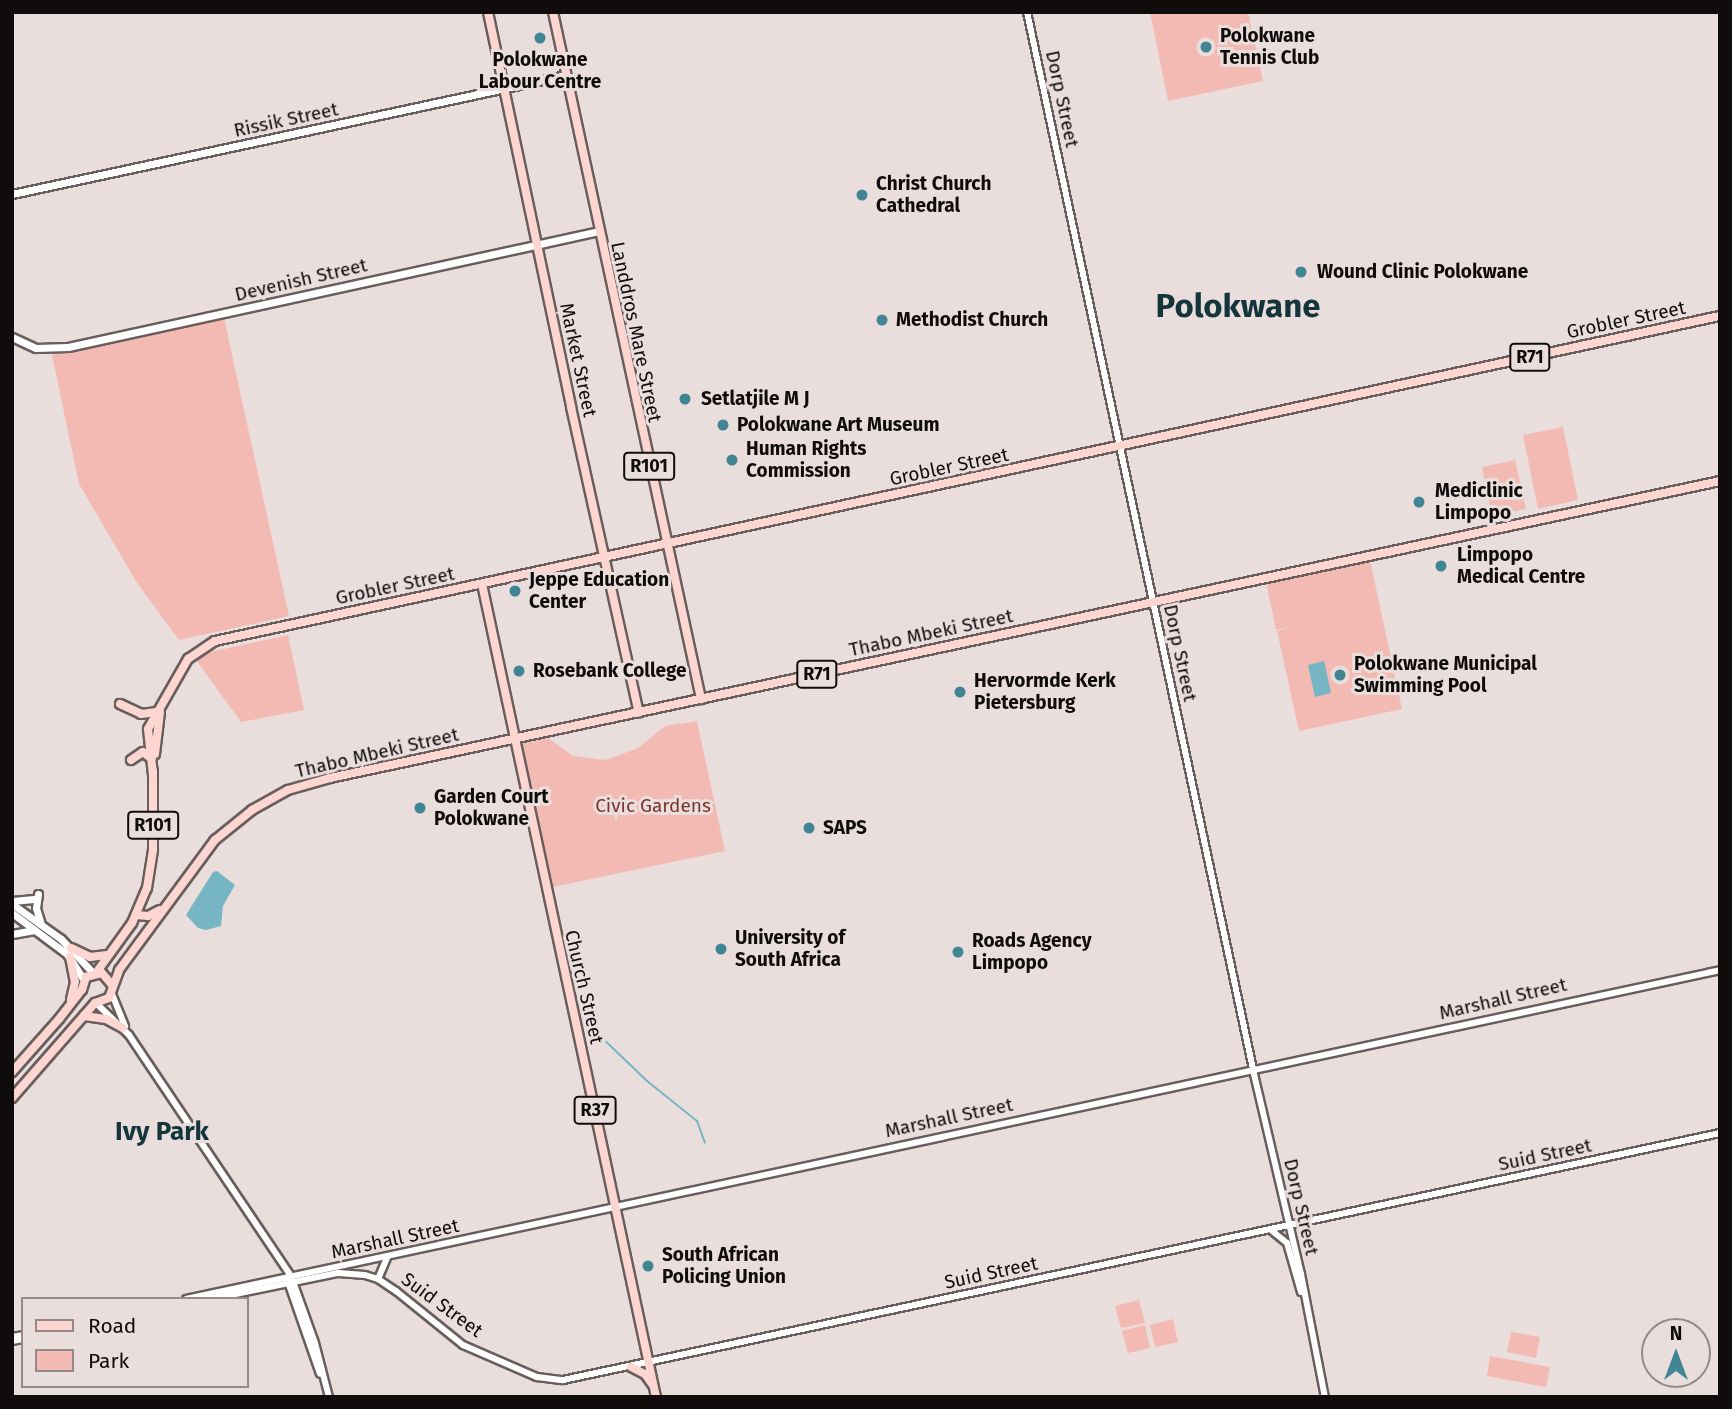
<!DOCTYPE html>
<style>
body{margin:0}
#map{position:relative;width:1732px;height:1409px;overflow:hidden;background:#eadedc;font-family:"Fira Sans",sans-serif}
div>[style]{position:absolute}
.green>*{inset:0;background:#f3bab3}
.water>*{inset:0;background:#75b5c4}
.stream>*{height:2px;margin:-1px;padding:0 1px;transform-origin:1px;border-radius:1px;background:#75b5c4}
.roads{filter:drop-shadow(2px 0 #685e5c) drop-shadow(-2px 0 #685e5c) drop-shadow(0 2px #685e5c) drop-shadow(0 -2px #685e5c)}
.tertiary>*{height:6px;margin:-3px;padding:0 3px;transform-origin:3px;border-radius:3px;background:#fff}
.secondary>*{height:7px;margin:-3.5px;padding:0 3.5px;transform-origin:3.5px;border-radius:3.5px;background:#fff}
.primary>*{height:8px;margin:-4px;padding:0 4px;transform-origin:4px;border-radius:4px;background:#fed6d1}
.dots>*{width:19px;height:19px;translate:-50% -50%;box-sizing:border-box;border:4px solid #eadedc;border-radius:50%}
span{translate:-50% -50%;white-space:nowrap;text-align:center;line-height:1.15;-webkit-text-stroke:6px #eadedc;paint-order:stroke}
.shield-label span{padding:2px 5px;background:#eadedc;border:2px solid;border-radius:5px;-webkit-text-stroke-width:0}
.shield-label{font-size:18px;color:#100c0c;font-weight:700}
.poi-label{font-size:19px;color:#100c0c;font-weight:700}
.left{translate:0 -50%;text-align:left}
.street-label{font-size:19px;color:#100c0c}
.park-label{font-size:19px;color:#79342e}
.district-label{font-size:26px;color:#14353c;font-weight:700}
.town-label{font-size:33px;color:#14353c;font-weight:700}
.frame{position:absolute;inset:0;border:14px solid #100c0c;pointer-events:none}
.legend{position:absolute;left:21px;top:1297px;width:228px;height:91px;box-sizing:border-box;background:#eadedc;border:2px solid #938a89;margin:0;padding:9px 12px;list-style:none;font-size:21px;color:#100c0c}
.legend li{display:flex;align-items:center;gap:14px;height:35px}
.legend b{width:35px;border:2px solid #938a89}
.north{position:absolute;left:1641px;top:1318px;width:70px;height:70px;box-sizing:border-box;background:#eadedc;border:2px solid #938a89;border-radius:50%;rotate:0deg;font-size:19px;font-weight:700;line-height:28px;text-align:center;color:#100c0c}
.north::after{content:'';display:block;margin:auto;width:24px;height:32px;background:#418494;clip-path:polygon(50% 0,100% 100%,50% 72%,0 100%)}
</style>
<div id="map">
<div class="green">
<i style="clip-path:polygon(1150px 12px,1248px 12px,1263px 81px,1168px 101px)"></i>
<i style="clip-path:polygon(224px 318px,289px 616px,179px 640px,137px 583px,79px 484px,52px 355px)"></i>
<i style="clip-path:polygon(1563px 427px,1578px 500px,1538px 509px,1523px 435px)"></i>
<i style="clip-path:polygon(1515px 460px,1526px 509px,1492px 516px,1482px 467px)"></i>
<i style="clip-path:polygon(1370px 560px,1402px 709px,1299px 731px,1277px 631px,1292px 626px,1276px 630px,1266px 582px)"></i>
<i style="clip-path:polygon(288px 635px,304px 710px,241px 722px,196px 660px,210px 652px)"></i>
<i style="clip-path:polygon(697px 721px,725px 851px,553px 887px,522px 744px,548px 738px,573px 756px,606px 760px,638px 748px,665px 726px)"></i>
<i style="clip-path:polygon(1139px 1300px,1145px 1323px,1121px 1328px,1115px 1306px)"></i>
<i style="clip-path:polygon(1173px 1319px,1178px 1342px,1155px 1347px,1150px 1325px)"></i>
<i style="clip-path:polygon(1145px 1325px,1150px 1348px,1128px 1353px,1122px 1331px)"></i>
<i style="clip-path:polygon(1511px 1332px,1540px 1337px,1536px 1358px,1507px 1352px)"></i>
<i style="clip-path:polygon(1490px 1356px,1550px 1367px,1546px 1387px,1487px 1376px)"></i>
</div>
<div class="water">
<i style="clip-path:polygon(1324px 661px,1331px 693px,1315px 697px,1308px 665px)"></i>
<i style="clip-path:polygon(217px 871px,235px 885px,223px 906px,221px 926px,206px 930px,198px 928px,186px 915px,213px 872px)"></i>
</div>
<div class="stream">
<i style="left:597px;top:1033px;width:69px;rotate:43.8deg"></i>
<i style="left:647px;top:1081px;width:64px;rotate:38.7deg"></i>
<i style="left:697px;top:1121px;width:23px;rotate:70deg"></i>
</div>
<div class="roads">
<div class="tertiary">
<i style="left:1027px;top:12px;width:1086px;rotate:77.93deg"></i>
<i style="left:1254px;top:1074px;width:205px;rotate:76.8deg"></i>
<i style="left:1301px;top:1274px;width:125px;rotate:79deg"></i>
<i style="left:112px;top:994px;width:35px;rotate:68deg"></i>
<i style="left:96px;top:1003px;width:46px;rotate:44.1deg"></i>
<i style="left:129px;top:1035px;width:290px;rotate:56.1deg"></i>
<i style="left:291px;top:1276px;width:71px;rotate:70.3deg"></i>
<i style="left:315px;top:1343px;width:56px;rotate:75.5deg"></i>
<i style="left:1271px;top:1230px;width:21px;rotate:39deg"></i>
<i style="left:1287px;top:1243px;width:51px;rotate:74.1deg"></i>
<i style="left:378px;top:1279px;width:25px;rotate:-67deg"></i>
<i style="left:288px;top:1282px;width:97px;rotate:70.8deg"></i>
<i style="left:186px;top:1299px;width:1569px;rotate:-12.1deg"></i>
<i style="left:211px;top:1299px;width:130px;rotate:-11.6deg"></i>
<i style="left:338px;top:1273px;width:27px;rotate:4deg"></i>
<i style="left:365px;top:1275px;width:14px;rotate:17deg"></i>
<i style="left:378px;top:1279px;width:22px;rotate:34deg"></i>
<i style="left:396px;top:1291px;width:86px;rotate:38.9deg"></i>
<i style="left:463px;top:1345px;width:81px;rotate:23.4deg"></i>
<i style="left:537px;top:1377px;width:26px;rotate:7deg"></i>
<i style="left:563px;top:1380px;width:1183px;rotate:-12.05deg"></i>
<i style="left:12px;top:1337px;width:11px;rotate:-10deg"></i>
<i style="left:12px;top:1341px;width:11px;rotate:-10deg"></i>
</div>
<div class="secondary">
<i style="left:12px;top:194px;width:567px;rotate:-12.12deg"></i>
<i style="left:12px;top:337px;width:26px;rotate:25deg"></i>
<i style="left:36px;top:348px;width:32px;rotate:-2deg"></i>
<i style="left:68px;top:347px;width:544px;rotate:-12.32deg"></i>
<i style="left:38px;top:894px;width:14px;rotate:98deg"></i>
<i style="left:36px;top:908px;width:17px;rotate:73deg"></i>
<i style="left:12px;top:901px;width:22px;rotate:-5deg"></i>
<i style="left:12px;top:904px;width:60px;rotate:35.5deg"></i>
<i style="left:61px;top:939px;width:47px;rotate:46.7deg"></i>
<i style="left:12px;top:913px;width:69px;rotate:36.7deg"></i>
<i style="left:67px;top:954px;width:31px;rotate:57deg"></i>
<i style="left:12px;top:934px;width:23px;rotate:-10deg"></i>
</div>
<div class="primary">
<i style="left:488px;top:12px;width:404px;rotate:78.1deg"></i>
<i style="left:571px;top:407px;width:313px;rotate:77.5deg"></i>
<i style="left:553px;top:12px;width:703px;rotate:77.84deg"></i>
<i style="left:482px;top:584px;width:831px;rotate:77.92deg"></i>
<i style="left:120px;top:704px;width:23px;rotate:25deg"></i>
<i style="left:141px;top:714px;width:16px;rotate:-7deg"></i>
<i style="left:155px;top:754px;width:42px;rotate:-83.2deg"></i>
<i style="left:131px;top:760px;width:14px;rotate:-34deg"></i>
<i style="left:143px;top:752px;width:11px;rotate:38deg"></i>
<i style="left:153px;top:775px;width:46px;rotate:-96.2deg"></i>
<i style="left:148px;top:729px;width:81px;rotate:-60.3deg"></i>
<i style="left:188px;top:659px;width:32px;rotate:-34deg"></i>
<i style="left:215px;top:641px;width:1540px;rotate:-12.19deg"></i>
<i style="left:136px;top:915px;width:12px;rotate:5deg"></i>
<i style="left:148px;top:916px;width:13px;rotate:-27deg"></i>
<i style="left:71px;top:948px;width:21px;rotate:25deg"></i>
<i style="left:90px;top:957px;width:17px;rotate:-7deg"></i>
<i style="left:70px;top:957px;width:25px;rotate:79deg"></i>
<i style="left:75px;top:982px;width:18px;rotate:103deg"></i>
<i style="left:96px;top:973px;width:62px;rotate:-54.2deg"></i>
<i style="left:132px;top:923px;width:38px;rotate:-67deg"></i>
<i style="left:147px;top:888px;width:39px;rotate:-81deg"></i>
<i style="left:153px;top:849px;width:78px;rotate:-90deg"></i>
<i style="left:84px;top:1016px;width:22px;rotate:8deg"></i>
<i style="left:106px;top:1019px;width:19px;rotate:28deg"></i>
<i style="left:12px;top:1072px;width:71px;rotate:-48.4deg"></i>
<i style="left:59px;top:1019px;width:37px;rotate:-52deg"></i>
<i style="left:82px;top:990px;width:14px;rotate:-73deg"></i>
<i style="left:86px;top:977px;width:16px;rotate:-14deg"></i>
<i style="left:102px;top:973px;width:16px;rotate:50deg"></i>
<i style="left:12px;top:1098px;width:126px;rotate:-48.9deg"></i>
<i style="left:95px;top:1003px;width:15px;rotate:-20deg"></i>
<i style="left:109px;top:998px;width:30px;rotate:-70deg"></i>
<i style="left:119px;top:970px;width:162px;rotate:-53.6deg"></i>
<i style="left:215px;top:840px;width:48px;rotate:-39deg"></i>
<i style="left:252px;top:810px;width:41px;rotate:-29.1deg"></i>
<i style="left:288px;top:790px;width:44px;rotate:-15.9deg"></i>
<i style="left:330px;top:778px;width:1421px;rotate:-12.06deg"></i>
<i style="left:631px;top:1367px;width:16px;rotate:27deg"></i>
<i style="left:645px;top:1374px;width:12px;rotate:55deg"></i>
</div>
</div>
<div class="dots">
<i style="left:540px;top:38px;background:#418494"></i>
<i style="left:1206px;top:47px;background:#418494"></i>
<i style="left:862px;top:195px;background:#418494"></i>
<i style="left:1301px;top:272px;background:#418494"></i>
<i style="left:882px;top:320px;background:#418494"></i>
<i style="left:685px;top:399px;background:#418494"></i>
<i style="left:723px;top:425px;background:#418494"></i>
<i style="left:732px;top:460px;background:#418494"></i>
<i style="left:1419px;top:502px;background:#418494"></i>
<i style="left:1441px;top:566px;background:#418494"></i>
<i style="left:515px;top:591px;background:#418494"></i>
<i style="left:519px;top:671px;background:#418494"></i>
<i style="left:1340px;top:675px;background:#418494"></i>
<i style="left:960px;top:692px;background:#418494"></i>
<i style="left:420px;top:808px;background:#418494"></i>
<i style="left:809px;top:828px;background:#418494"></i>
<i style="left:721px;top:949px;background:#418494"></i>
<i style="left:958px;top:952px;background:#418494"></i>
<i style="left:648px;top:1266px;background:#418494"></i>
</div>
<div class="shield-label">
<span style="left:1530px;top:357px">R71</span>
<span style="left:649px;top:466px">R101</span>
<span style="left:817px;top:674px">R71</span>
<span style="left:153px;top:825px">R101</span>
<span style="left:595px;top:1110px">R37</span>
</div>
<div class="poi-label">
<span class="left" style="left:1220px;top:47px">Polokwane<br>Tennis Club</span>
<span style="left:540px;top:71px">Polokwane<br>Labour Centre</span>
<span class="left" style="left:876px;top:195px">Christ Church<br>Cathedral</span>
<span class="left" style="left:1317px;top:272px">Wound Clinic Polokwane</span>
<span class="left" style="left:896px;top:320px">Methodist Church</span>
<span class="left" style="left:701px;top:399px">Setlatjile M J</span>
<span class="left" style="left:737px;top:425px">Polokwane Art Museum</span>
<span class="left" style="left:746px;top:460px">Human Rights<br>Commission</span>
<span class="left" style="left:1435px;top:502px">Mediclinic<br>Limpopo</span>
<span class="left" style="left:1457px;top:566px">Limpopo<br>Medical Centre</span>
<span class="left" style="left:529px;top:591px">Jeppe Education<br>Center</span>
<span class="left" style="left:1354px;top:675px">Polokwane Municipal<br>Swimming Pool</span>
<span class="left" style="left:533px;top:671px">Rosebank College</span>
<span class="left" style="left:974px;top:692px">Hervormde Kerk<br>Pietersburg</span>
<span class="left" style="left:434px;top:808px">Garden Court<br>Polokwane</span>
<span class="left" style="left:823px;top:828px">SAPS</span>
<span class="left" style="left:735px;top:949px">University of<br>South Africa</span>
<span class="left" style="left:972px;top:952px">Roads Agency<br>Limpopo</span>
<span class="left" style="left:662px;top:1266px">South African<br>Policing Union</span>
</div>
<div class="street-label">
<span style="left:1062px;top:99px;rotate:78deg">Dorp Street</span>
<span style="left:286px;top:120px;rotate:-12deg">Rissik Street</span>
<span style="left:301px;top:280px;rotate:-13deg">Devenish Street</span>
<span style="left:1626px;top:320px;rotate:-12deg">Grobler Street</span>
<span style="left:636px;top:332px;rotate:78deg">Landdros Mare Street</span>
<span style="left:578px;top:360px;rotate:78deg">Market Street</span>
<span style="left:949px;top:467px;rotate:-12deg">Grobler Street</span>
<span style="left:395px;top:586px;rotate:-12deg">Grobler Street</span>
<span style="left:931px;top:633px;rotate:-12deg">Thabo Mbeki Street</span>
<span style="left:1180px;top:653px;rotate:78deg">Dorp Street</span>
<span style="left:377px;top:753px;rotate:-13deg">Thabo Mbeki Street</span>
<span style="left:584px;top:987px;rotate:77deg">Church Street</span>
<span style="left:1503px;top:999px;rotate:-13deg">Marshall Street</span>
<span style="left:949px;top:1118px;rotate:-12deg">Marshall Street</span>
<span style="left:1545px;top:1155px;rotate:-12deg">Suid Street</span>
<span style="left:1301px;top:1207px;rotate:77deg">Dorp Street</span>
<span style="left:395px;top:1239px;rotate:-12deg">Marshall Street</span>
<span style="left:991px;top:1273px;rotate:-12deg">Suid Street</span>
<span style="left:442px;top:1305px;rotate:36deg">Suid Street</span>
</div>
<div class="park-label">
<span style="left:653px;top:806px">Civic Gardens</span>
</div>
<div class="district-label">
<span style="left:162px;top:1132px">Ivy Park</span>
</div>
<div class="town-label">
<span style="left:1238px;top:307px">Polokwane</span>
</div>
<div class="frame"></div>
<ul class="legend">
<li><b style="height:9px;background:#fed6d1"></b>Road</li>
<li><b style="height:19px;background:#f3bab3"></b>Park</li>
</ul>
<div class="north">N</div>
</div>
